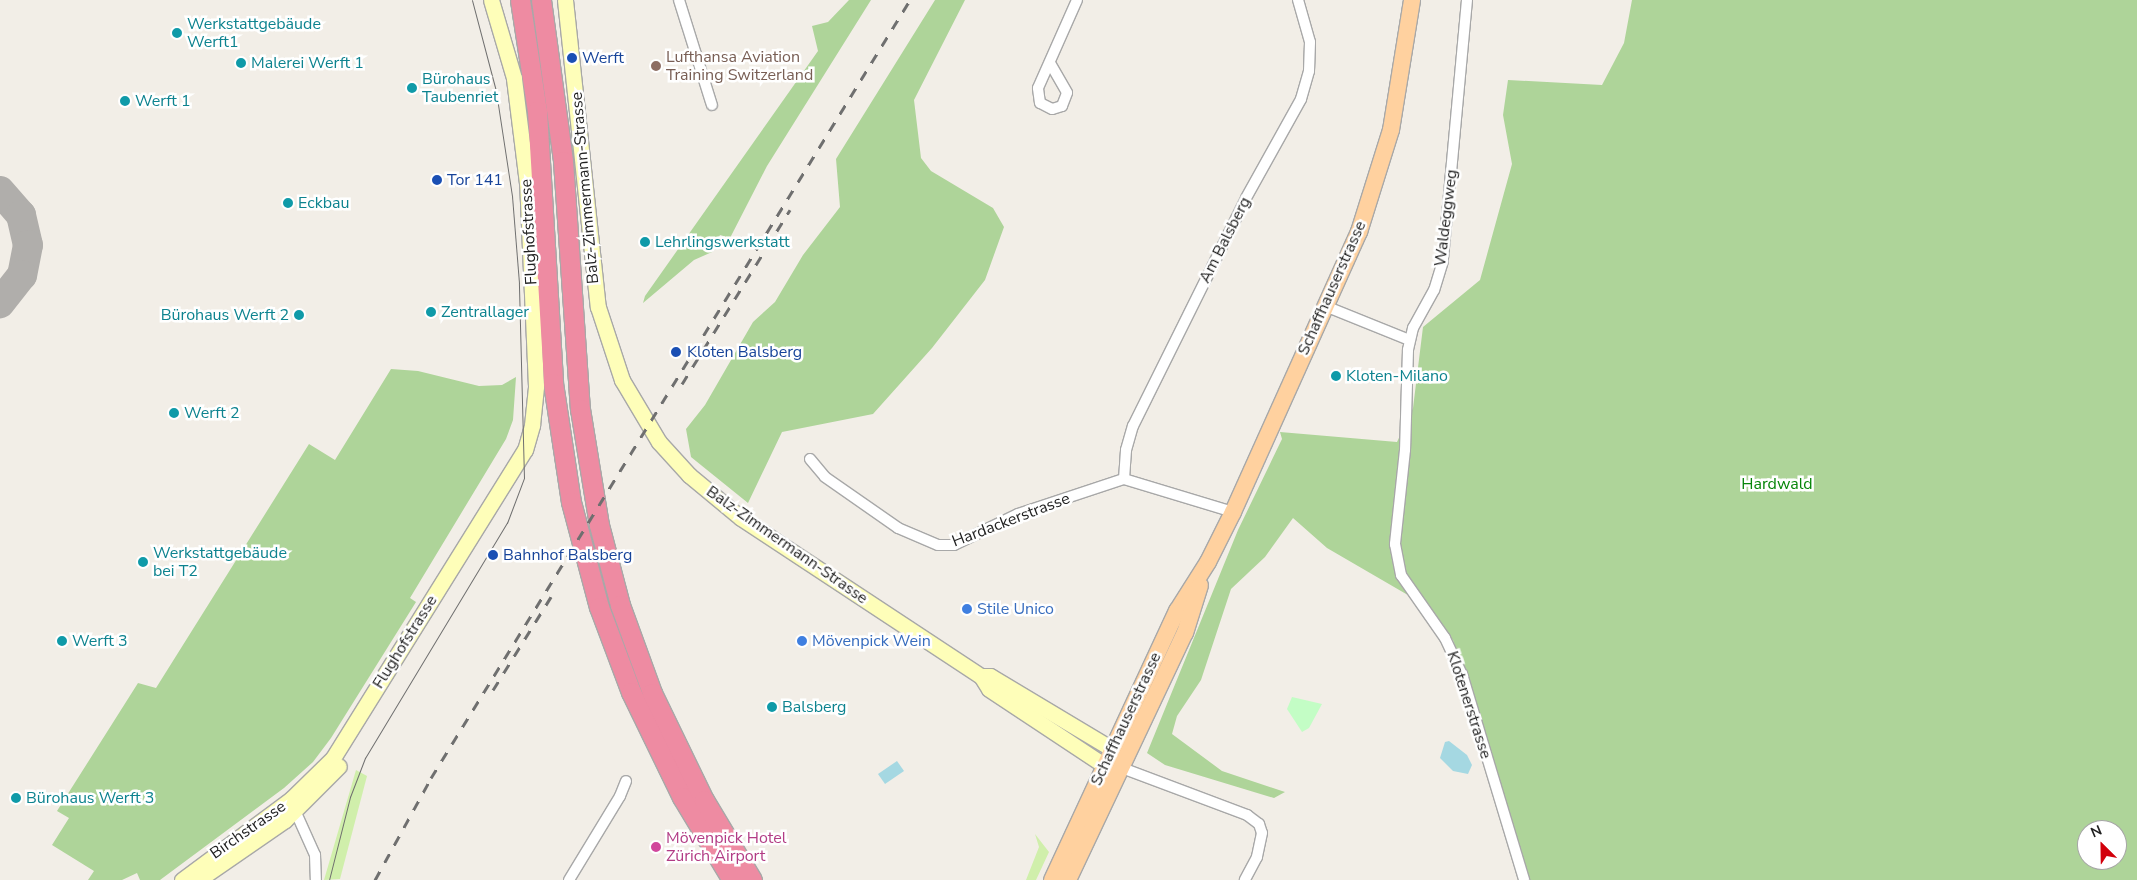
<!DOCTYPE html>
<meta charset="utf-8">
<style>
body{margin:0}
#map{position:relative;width:2137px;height:880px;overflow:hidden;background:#f2eee7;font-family:"Nunito Sans",sans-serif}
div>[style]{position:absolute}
.grass>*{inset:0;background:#d0efab}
.forest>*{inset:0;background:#aed499}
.park>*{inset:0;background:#c3fdc5}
.water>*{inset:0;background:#a5d8e2}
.taxiway>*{height:30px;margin:-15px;padding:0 15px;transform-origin:15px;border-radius:15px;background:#b0aeab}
.roads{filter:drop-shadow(1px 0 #a8a8a8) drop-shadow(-1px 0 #a8a8a8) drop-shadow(0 1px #a8a8a8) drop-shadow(0 -1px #a8a8a8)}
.street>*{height:10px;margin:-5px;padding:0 5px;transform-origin:5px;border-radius:5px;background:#fff}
.secondary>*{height:15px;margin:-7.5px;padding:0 7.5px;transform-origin:7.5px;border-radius:7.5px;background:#fefeb9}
.primary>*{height:16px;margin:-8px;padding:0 8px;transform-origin:8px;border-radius:8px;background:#ffd19f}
.highway>*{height:19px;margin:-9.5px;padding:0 9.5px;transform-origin:9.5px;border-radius:9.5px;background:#ee8ba2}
.tram>*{height:1px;margin:-0.5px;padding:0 0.5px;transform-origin:0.5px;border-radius:0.5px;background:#6f6f6f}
.rail>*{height:3px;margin-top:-1.5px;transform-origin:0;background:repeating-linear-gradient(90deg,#6f6f6f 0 10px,transparent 0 20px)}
.dots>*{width:14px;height:14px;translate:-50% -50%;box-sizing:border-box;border:2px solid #fff;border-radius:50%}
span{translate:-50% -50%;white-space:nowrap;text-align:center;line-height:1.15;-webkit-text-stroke:5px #fff;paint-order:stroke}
.culture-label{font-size:16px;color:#0d838f}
.left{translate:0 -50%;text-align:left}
.right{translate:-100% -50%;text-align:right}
.education-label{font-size:16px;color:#785e54}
.transit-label{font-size:16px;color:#164399}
.street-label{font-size:16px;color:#212121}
.park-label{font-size:16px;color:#058508}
.shop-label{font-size:16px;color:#366cbe}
.hotel-label{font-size:16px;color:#b23c85}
.north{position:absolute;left:2077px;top:820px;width:50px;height:50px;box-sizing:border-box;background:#fff;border:1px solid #a6a6a6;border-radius:50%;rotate:337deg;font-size:14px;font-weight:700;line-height:20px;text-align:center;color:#212121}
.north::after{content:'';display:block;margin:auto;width:18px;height:22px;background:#d2000b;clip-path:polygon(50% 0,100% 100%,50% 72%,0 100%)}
</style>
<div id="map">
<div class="grass">
<i style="clip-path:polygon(356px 770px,367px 776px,340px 879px,324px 880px)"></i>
<i style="clip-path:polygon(1035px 834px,1049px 852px,1036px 880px,1026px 880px,1039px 847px)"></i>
</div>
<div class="forest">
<i style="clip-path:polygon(849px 0,871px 0,767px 166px,730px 238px,720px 235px,712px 252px,694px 260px,643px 303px,645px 296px,818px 51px,812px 26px,828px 22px)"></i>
<i style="clip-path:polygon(935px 0,965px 0,914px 100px,921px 158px,931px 171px,993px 208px,1004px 227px,985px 280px,932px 348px,873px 414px,782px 432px,748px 503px,691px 457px,686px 429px,705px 405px,753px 322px,775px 302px,803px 255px,840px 207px,836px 159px)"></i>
<i style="clip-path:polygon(evenodd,1632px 0,2137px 0,2137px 880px,1528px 880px,1453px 640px,1413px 598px,1327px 548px,1293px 518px,1265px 557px,1231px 589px,1201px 680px,1177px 716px,1172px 734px,1222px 771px,1285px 792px,1274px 798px,1165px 765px,1147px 753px,1238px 530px,1282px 439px,1280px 432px,1397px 442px,1413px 408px,1423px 327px,1480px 280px,1512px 164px,1503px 115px,1508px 80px,1602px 85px,1624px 43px,1632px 0,2087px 830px,2117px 830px,2117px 860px,2087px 860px,2087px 830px)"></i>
<i style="clip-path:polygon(391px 369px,418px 371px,479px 386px,502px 385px,516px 377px,513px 420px,506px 439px,410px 598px,416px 602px,331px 738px,313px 762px,284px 788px,160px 880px,140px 880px,137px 873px,122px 880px,88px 880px,94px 871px,52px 845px,69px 818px,57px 811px,138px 683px,156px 688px,309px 444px,335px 460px)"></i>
</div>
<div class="park">
<i style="clip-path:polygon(1292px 697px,1322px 704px,1309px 728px,1302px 732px,1287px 709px)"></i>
</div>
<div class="water">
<i style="clip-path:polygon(1449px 741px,1467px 755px,1472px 765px,1468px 774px,1453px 771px,1440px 758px,1445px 742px)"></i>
<i style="clip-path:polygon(897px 761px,904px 771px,885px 784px,878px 774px)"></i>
</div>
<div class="taxiway">
<i style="left:0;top:191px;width:32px;rotate:49deg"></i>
<i style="left:21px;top:215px;width:31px;rotate:77deg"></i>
<i style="left:28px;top:245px;width:31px;rotate:101deg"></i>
<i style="left:22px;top:275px;width:36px;rotate:128deg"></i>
</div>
<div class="roads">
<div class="street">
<i style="left:679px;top:0;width:110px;rotate:72.6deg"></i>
<i style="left:1467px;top:0;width:262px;rotate:95.3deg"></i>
<i style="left:1443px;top:261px;width:30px;rotate:107deg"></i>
<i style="left:1434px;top:290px;width:43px;rotate:118.9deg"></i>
<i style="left:1413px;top:328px;width:23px;rotate:103deg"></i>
<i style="left:1408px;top:350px;width:100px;rotate:91.7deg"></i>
<i style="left:1405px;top:450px;width:95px;rotate:96.1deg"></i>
<i style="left:1395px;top:544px;width:32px;rotate:79deg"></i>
<i style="left:1401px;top:575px;width:77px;rotate:55.1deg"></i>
<i style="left:1445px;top:638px;width:40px;rotate:65deg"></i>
<i style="left:1462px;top:674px;width:215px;rotate:73.2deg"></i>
<i style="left:1050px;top:63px;width:34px;rotate:60deg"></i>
<i style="left:1067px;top:93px;width:14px;rotate:111deg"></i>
<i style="left:1062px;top:106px;width:10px;rotate:163deg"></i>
<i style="left:1052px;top:109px;width:13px;rotate:-153deg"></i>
<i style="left:1040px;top:103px;width:15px;rotate:-98deg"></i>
<i style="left:1038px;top:88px;width:96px;rotate:-66.1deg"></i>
<i style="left:1325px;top:306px;width:91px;rotate:22deg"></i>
<i style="left:810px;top:459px;width:23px;rotate:50deg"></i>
<i style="left:825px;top:477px;width:89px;rotate:34.9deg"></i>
<i style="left:898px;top:528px;width:43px;rotate:23deg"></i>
<i style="left:938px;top:545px;width:16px"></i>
<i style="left:954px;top:545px;width:71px;rotate:-25.8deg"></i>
<i style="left:1018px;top:514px;width:112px;rotate:-18.3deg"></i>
<i style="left:1124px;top:479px;width:114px;rotate:16.8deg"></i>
<i style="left:1124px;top:479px;width:29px;rotate:-86deg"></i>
<i style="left:1126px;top:450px;width:25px;rotate:-74deg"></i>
<i style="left:1133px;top:426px;width:254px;rotate:-63.6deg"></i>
<i style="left:1246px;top:198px;width:113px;rotate:-60.9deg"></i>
<i style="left:1301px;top:99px;width:29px;rotate:-74deg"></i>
<i style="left:1309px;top:71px;width:29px;rotate:-88deg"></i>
<i style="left:1310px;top:42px;width:44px;rotate:-105.9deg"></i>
<i style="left:1122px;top:768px;width:134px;rotate:20.6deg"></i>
<i style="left:1247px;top:815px;width:15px;rotate:37deg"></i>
<i style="left:1259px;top:824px;width:9px;rotate:72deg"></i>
<i style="left:1262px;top:833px;width:25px;rotate:102deg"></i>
<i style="left:1257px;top:857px;width:26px;rotate:118deg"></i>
<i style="left:293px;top:806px;width:54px;rotate:65.8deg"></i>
<i style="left:315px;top:855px;width:25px;rotate:88deg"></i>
<i style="left:569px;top:880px;width:98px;rotate:-58.7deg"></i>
<i style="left:620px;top:796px;width:16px;rotate:-68deg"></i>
</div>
<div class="secondary">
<i style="left:565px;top:0;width:309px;rotate:83.9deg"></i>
<i style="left:598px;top:307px;width:77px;rotate:71.8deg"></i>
<i style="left:622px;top:380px;width:72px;rotate:59.2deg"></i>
<i style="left:659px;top:442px;width:45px;rotate:47.7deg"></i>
<i style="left:689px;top:475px;width:67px;rotate:39.6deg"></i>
<i style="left:741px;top:518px;width:287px;rotate:33.4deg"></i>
<i style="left:981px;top:676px;width:15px;rotate:58deg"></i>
<i style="left:989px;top:689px;width:138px;rotate:33.5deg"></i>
<i style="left:981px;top:676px;width:9px"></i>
<i style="left:990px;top:676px;width:142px;rotate:30.9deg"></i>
<i style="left:182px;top:880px;width:136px;rotate:-36.6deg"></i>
<i style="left:291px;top:799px;width:59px;rotate:-44.3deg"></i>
<i style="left:333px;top:758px;width:363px;rotate:-58.1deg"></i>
<i style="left:525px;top:450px;width:26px;rotate:-74deg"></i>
<i style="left:532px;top:425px;width:39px;rotate:-84deg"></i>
<i style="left:536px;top:386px;width:203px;rotate:-92.5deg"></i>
<i style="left:527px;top:183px;width:106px;rotate:-97.1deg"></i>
<i style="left:514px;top:78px;width:81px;rotate:-106.4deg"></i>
<i style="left:198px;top:880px;width:106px;rotate:-34.6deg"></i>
<i style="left:285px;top:820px;width:76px;rotate:-45deg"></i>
</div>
<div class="primary">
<i style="left:1052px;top:880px;width:297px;rotate:-65.1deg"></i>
<i style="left:1177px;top:611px;width:58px;rotate:-57.7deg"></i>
<i style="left:1208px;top:562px;width:56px;rotate:-63.4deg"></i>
<i style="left:1233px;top:512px;width:307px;rotate:-65.8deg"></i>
<i style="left:1359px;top:232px;width:107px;rotate:-72.6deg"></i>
<i style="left:1391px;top:130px;width:132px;rotate:-80.8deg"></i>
<i style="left:1068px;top:880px;width:273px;rotate:-64.7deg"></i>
<i style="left:1185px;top:633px;width:50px;rotate:-72.6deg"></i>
</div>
<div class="highway">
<i style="left:520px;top:0;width:112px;rotate:81.3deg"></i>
<i style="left:537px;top:111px;width:272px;rotate:86.6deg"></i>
<i style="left:553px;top:383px;width:120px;rotate:81.4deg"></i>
<i style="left:571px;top:502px;width:109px;rotate:75.1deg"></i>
<i style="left:599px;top:607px;width:91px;rotate:69.4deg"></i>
<i style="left:631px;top:692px;width:117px;rotate:64.1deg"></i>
<i style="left:682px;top:797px;width:97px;rotate:58.9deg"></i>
<i style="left:541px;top:0;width:162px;rotate:82.2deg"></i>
<i style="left:563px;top:161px;width:249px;rotate:86.1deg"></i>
<i style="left:580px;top:409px;width:118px;rotate:80.7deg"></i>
<i style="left:599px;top:525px;width:83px;rotate:75.3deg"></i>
<i style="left:620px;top:605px;width:94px;rotate:70deg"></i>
<i style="left:652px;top:693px;width:119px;rotate:64.1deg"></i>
<i style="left:704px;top:800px;width:93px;rotate:59deg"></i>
</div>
</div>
<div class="tram">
<i style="left:329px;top:880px;width:86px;rotate:-75.8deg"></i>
<i style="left:350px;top:797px;width:42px;rotate:-69deg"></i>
<i style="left:365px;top:758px;width:275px;rotate:-58.9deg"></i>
<i style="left:507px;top:523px;width:48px;rotate:-69.3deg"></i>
<i style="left:524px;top:478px;width:195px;rotate:-91.5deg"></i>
<i style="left:519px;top:283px;width:87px;rotate:-94.6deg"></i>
<i style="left:512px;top:196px;width:106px;rotate:-98.7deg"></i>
<i style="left:496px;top:91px;width:94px;rotate:-104.8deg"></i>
</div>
<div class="rail">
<i style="left:682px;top:384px;width:205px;rotate:-58.2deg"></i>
<i style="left:493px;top:690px;width:110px;rotate:-58.1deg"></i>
<i style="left:375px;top:880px;width:116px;rotate:-61.2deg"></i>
<i style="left:431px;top:778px;width:914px;rotate:-58.38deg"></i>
</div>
<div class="dots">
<i style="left:177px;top:33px;background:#0f9aa8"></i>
<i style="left:572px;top:58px;background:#1a4fb4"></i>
<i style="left:241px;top:63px;background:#0f9aa8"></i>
<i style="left:656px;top:66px;background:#8d6e63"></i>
<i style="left:412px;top:88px;background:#0f9aa8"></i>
<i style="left:125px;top:101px;background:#0f9aa8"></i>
<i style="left:437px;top:180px;background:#1a4fb4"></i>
<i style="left:288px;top:203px;background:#0f9aa8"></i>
<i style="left:645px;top:242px;background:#0f9aa8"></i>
<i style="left:431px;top:312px;background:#0f9aa8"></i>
<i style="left:299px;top:315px;background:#0f9aa8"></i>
<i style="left:676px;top:352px;background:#1a4fb4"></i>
<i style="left:1336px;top:376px;background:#0f9aa8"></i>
<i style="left:174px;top:413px;background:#0f9aa8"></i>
<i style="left:493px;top:555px;background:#1a4fb4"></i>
<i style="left:143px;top:562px;background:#0f9aa8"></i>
<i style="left:967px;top:609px;background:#3f7fe0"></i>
<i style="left:62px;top:641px;background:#0f9aa8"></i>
<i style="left:802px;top:641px;background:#3f7fe0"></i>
<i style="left:772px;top:707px;background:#0f9aa8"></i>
<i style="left:16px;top:798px;background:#0f9aa8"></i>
<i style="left:656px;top:847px;background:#d1479c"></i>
</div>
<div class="culture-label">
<span class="left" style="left:187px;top:33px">Werkstattgebäude<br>Werft1</span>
<span class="left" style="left:251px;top:63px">Malerei Werft 1</span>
<span class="left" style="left:422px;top:88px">Bürohaus<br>Taubenriet</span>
<span class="left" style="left:135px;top:101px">Werft 1</span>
<span class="left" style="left:298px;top:203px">Eckbau</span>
<span class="left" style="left:655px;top:242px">Lehrlingswerkstatt</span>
<span class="left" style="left:441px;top:312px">Zentrallager</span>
<span class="right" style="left:289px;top:315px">Bürohaus Werft 2</span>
<span class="left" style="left:1346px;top:376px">Kloten-Milano</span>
<span class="left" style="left:184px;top:413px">Werft 2</span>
<span class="left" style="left:153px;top:562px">Werkstattgebäude<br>bei T2</span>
<span class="left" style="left:72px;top:641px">Werft 3</span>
<span class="left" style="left:782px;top:707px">Balsberg</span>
<span class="left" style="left:26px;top:798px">Bürohaus Werft 3</span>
</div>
<div class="education-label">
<span class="left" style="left:666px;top:66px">Lufthansa Aviation<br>Training Switzerland</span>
</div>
<div class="transit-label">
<span class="left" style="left:582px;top:58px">Werft</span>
<span class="left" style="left:447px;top:180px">Tor 141</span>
<span class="left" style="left:687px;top:352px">Kloten Balsberg</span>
<span class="left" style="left:503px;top:555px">Bahnhof Balsberg</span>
</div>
<div class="street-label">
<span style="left:585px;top:188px;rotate:-95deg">Balz-Zimmermann-Strasse</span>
<span style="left:1446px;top:218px;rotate:-83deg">Waldeggweg</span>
<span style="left:529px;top:232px;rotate:-93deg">Flughofstrasse</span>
<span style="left:1225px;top:240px;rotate:-63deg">Am Balsberg</span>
<span style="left:1332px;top:288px;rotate:-66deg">Schaffhauserstrasse</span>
<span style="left:1011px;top:520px;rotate:-21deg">Hardackerstrasse</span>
<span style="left:787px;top:545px;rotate:35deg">Balz-Zimmermann-Strasse</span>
<span style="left:405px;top:642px;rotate:-58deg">Flughofstrasse</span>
<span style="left:1469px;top:705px;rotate:72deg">Klotenerstrasse</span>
<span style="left:1126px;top:719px;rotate:-65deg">Schaffhauserstrasse</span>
<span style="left:248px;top:830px;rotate:-35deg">Birchstrasse</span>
</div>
<div class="park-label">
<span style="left:1777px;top:484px">Hardwald</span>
</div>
<div class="shop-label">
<span class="left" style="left:977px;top:609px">Stile Unico</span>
<span class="left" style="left:812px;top:641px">Mövenpick Wein</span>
</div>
<div class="hotel-label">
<span class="left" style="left:666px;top:847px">Mövenpick Hotel<br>Zürich Airport</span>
</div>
<div class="north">N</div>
</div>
